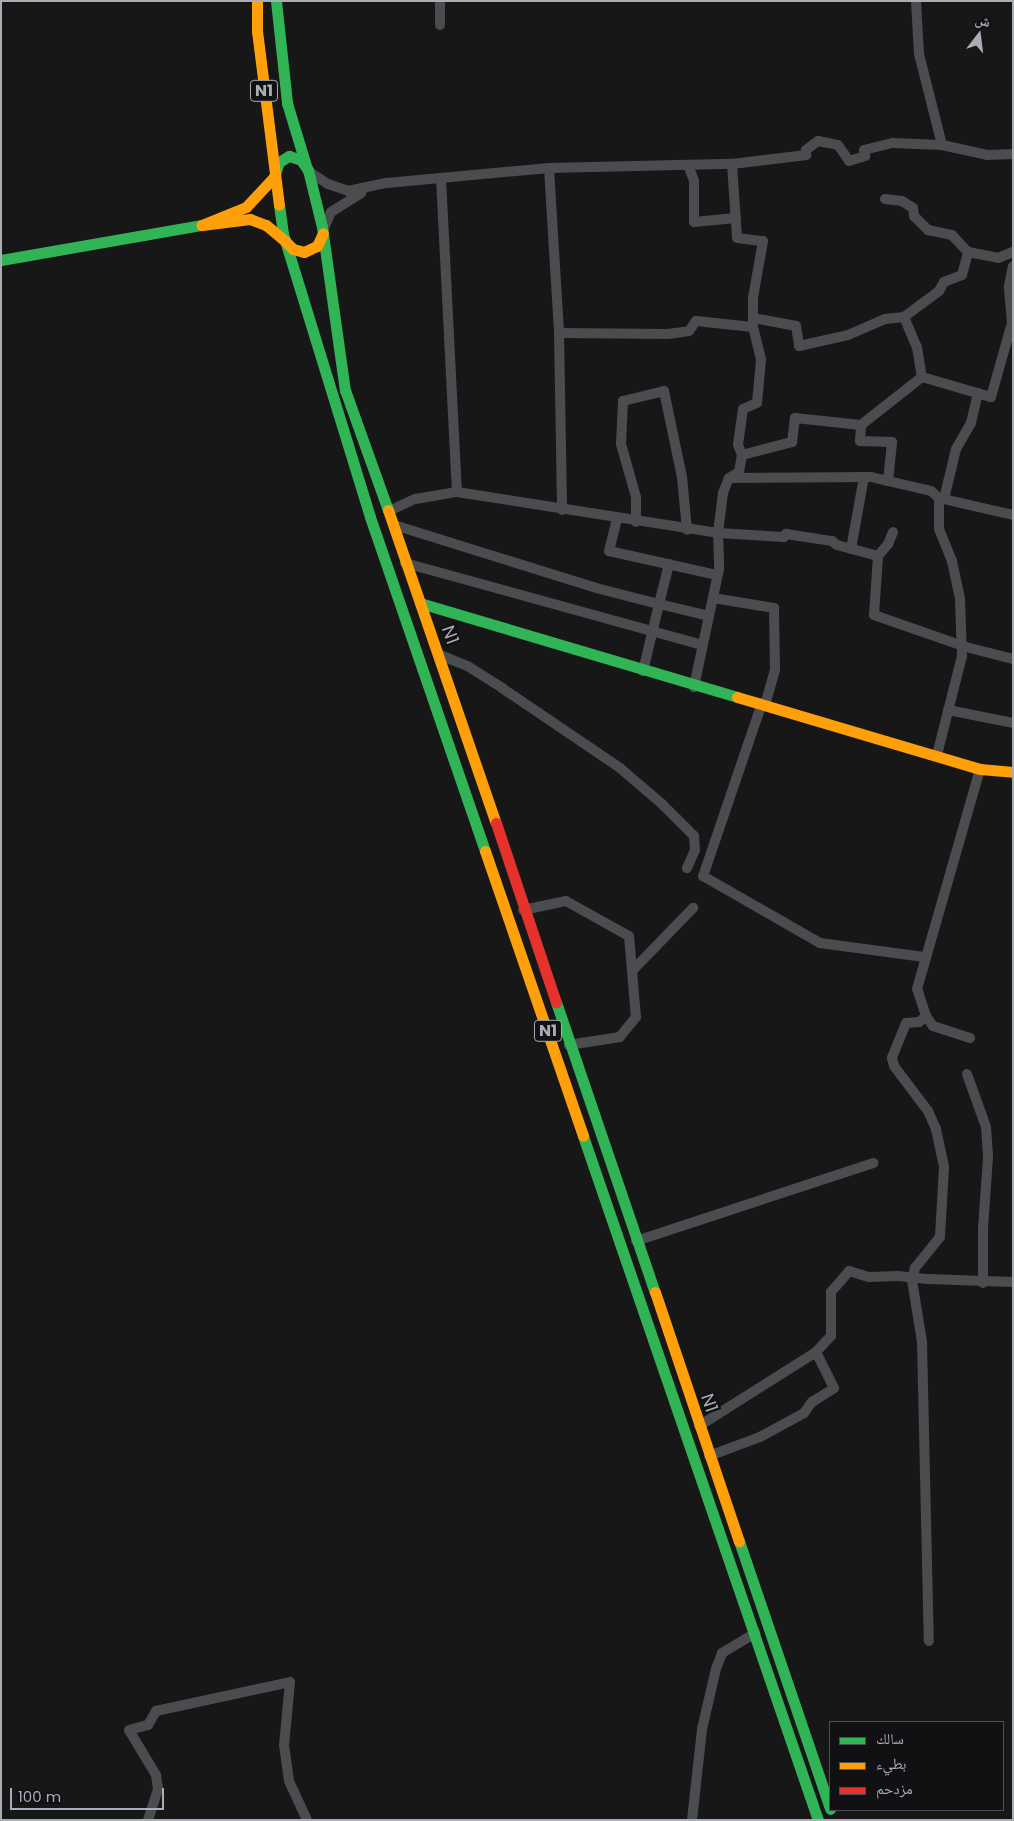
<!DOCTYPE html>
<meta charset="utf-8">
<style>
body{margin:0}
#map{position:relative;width:1014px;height:1821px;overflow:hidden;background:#171717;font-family:Poppins,"Noto Naskh Arabic",sans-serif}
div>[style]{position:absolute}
.street>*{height:10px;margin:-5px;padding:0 5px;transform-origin:5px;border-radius:5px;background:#4b4c50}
.fast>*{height:11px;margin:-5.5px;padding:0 5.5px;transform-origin:5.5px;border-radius:5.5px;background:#30b455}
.slow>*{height:11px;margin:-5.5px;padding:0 5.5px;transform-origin:5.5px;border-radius:5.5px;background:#ff9f0a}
.jam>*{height:11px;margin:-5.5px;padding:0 5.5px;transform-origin:5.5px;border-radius:5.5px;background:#e5322d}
.street-bridge>*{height:10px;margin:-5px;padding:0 5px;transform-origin:5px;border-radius:5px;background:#4b4c50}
span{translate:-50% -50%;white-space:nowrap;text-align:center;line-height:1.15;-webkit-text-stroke:4.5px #111113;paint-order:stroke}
.shield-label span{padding:1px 4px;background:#111113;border:1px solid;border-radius:4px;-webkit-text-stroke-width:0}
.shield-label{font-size:16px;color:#a8adb8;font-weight:700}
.street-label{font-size:18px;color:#a8adb8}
.frame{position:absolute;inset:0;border:2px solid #a8adb8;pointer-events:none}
.legend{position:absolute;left:829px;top:1721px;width:175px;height:90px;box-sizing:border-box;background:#111113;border:1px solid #4d4f55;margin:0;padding:6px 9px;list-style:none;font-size:15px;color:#a8adb8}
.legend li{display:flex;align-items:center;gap:10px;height:25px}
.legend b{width:25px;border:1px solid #4d4f55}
.north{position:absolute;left:954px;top:10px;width:50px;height:50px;-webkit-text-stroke:4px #111113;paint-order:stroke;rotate:15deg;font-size:14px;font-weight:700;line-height:20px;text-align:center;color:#a8adb8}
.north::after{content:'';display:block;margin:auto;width:18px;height:22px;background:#a8adb8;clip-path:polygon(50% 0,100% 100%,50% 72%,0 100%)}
.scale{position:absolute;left:10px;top:1788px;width:154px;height:22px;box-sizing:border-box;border:2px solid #a8adb8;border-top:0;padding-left:6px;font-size:15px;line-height:18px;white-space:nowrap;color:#a8adb8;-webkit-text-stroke:4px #111113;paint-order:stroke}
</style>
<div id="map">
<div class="street">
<i style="left:916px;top:1px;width:53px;rotate:86.8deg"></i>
<i style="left:919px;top:54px;width:94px;rotate:75.8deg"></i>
<i style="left:440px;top:25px;width:24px;rotate:-90deg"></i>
<i style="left:732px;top:164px;width:74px;rotate:86.1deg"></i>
<i style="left:737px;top:238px;width:26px;rotate:7deg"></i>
<i style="left:763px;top:241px;width:58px;rotate:100deg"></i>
<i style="left:753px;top:298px;width:29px;rotate:90deg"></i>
<i style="left:753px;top:327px;width:34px;rotate:76deg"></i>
<i style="left:761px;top:360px;width:43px;rotate:95.3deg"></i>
<i style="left:757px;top:403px;width:15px;rotate:157deg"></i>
<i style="left:743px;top:409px;width:36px;rotate:98deg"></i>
<i style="left:738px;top:445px;width:11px;rotate:68deg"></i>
<i style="left:742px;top:455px;width:17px;rotate:100deg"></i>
<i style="left:739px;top:472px;width:12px;rotate:149deg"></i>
<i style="left:729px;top:478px;width:16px;rotate:112deg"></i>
<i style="left:723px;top:493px;width:40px;rotate:97.1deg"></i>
<i style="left:718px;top:533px;width:66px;rotate:3.5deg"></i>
<i style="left:784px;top:537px;width:4px;rotate:-56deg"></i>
<i style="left:786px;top:534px;width:47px;rotate:8.7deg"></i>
<i style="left:832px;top:541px;width:6px;rotate:39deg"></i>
<i style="left:837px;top:545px;width:42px;rotate:15deg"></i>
<i style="left:878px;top:556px;width:59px;rotate:93.9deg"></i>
<i style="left:874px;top:615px;width:97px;rotate:19.2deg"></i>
<i style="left:966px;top:647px;width:49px;rotate:14.3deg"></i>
<i style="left:688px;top:165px;width:17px;rotate:69deg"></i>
<i style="left:694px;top:181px;width:41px;rotate:90deg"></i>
<i style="left:694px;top:222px;width:42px;rotate:-5.4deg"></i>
<i style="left:549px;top:168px;width:165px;rotate:86.5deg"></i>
<i style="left:559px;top:333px;width:177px;rotate:89deg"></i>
<i style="left:311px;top:173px;width:20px;rotate:33deg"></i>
<i style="left:328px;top:184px;width:21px;rotate:19deg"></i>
<i style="left:348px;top:191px;width:40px;rotate:-12deg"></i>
<i style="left:387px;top:183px;width:163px;rotate:-5.3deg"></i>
<i style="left:549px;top:168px;width:183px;rotate:-1.3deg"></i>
<i style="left:732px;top:164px;width:75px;rotate:-6.9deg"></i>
<i style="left:806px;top:155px;width:5px;rotate:-90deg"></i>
<i style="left:806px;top:150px;width:15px;rotate:-37deg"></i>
<i style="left:818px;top:141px;width:20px;rotate:11deg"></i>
<i style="left:838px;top:145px;width:19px;rotate:55deg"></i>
<i style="left:849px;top:161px;width:17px;rotate:-17deg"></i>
<i style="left:865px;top:156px;width:6px;rotate:-99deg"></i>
<i style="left:864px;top:150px;width:30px;rotate:-14deg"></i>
<i style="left:893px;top:143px;width:49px;rotate:2.3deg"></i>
<i style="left:942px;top:145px;width:46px;rotate:12.5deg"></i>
<i style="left:987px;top:155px;width:26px;rotate:-2deg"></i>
<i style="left:441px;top:178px;width:314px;rotate:87.1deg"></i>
<i style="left:885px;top:199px;width:17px;rotate:7deg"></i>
<i style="left:902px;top:201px;width:13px;rotate:32deg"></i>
<i style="left:913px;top:208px;width:8px;rotate:83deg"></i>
<i style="left:914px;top:216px;width:20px;rotate:45deg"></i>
<i style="left:928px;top:230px;width:25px;rotate:12deg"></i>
<i style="left:952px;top:235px;width:23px;rotate:47deg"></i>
<i style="left:324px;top:228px;width:17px;rotate:-66deg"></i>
<i style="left:331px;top:212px;width:36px;rotate:-32deg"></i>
<i style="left:904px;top:317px;width:44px;rotate:-36.6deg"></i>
<i style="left:939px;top:291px;width:10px;rotate:-61deg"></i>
<i style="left:944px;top:282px;width:19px;rotate:-21deg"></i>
<i style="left:962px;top:275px;width:24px;rotate:-75deg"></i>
<i style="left:968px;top:252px;width:31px;rotate:11deg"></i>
<i style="left:998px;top:258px;width:16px;rotate:-22deg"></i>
<i style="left:753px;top:318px;width:44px;rotate:10.5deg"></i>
<i style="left:796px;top:326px;width:20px;rotate:81deg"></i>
<i style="left:799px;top:346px;width:50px;rotate:-12.7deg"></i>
<i style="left:848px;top:335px;width:40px;rotate:-23.4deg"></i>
<i style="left:885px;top:319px;width:19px;rotate:-6deg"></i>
<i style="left:904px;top:317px;width:33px;rotate:67deg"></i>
<i style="left:917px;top:347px;width:30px;rotate:81deg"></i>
<i style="left:559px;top:333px;width:109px;rotate:0.5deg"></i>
<i style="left:668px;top:334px;width:21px;rotate:-8deg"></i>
<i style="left:689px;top:331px;width:12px;rotate:-55deg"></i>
<i style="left:696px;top:321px;width:57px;rotate:6deg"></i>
<i style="left:742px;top:455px;width:52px;rotate:-14.6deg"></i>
<i style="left:792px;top:442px;width:24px;rotate:-83deg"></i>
<i style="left:795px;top:418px;width:66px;rotate:6.1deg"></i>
<i style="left:730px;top:478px;width:141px;rotate:-0.4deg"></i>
<i style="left:871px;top:477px;width:17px;rotate:13deg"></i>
<i style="left:888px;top:481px;width:39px;rotate:-84deg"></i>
<i style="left:892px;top:442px;width:32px;rotate:-178deg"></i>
<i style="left:860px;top:441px;width:16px;rotate:-86deg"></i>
<i style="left:861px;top:425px;width:78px;rotate:-38.2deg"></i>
<i style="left:922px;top:377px;width:72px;rotate:16.2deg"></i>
<i style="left:991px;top:397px;width:77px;rotate:-74.2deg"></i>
<i style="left:1012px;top:323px;width:37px;rotate:-95deg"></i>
<i style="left:1009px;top:286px;width:20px;rotate:-79deg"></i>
<i style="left:888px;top:481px;width:44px;rotate:13.1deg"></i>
<i style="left:931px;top:491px;width:11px;rotate:41deg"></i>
<i style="left:939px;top:498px;width:31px;rotate:90deg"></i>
<i style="left:939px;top:529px;width:35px;rotate:68deg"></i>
<i style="left:952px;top:561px;width:39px;rotate:78deg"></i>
<i style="left:960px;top:599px;width:57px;rotate:88deg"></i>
<i style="left:962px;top:656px;width:102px;rotate:104.2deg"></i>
<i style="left:939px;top:498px;width:76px;rotate:12.9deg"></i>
<i style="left:944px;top:499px;width:51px;rotate:-76.5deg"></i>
<i style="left:956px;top:449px;width:30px;rotate:-60deg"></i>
<i style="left:971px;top:423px;width:31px;rotate:-77deg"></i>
<i style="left:389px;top:511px;width:29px;rotate:-25deg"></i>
<i style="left:415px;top:499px;width:43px;rotate:-9.5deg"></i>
<i style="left:457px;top:492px;width:264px;rotate:8.9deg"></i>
<i style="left:718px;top:533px;width:36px;rotate:88deg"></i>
<i style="left:719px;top:569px;width:121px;rotate:102deg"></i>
<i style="left:617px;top:519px;width:33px;rotate:104deg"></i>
<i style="left:609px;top:551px;width:111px;rotate:12.5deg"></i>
<i style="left:636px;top:522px;width:25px;rotate:-90deg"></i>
<i style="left:636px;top:497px;width:55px;rotate:-105.8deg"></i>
<i style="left:621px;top:444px;width:43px;rotate:-87.3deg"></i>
<i style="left:623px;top:401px;width:42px;rotate:-13.7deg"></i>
<i style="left:664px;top:391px;width:88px;rotate:78.2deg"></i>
<i style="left:682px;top:477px;width:53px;rotate:84.6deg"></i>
<i style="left:394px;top:525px;width:212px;rotate:17.3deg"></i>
<i style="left:596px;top:588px;width:65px;rotate:14.3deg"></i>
<i style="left:659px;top:604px;width:69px;rotate:103.4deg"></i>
<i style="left:851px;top:549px;width:73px;rotate:-79.8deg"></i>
<i style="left:878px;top:556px;width:16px;rotate:-50deg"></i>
<i style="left:888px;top:544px;width:13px;rotate:-67deg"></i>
<i style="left:405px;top:563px;width:309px;rotate:15.4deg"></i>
<i style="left:669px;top:564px;width:41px;rotate:104deg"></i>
<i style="left:659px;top:604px;width:51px;rotate:13.5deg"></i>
<i style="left:713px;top:598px;width:62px;rotate:9.3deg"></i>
<i style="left:774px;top:608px;width:62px;rotate:89.1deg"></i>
<i style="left:775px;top:670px;width:35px;rotate:106deg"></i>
<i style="left:440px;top:655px;width:31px;rotate:22deg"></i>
<i style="left:469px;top:667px;width:39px;rotate:32deg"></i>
<i style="left:502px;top:688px;width:143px;rotate:34.1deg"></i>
<i style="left:620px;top:768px;width:55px;rotate:40.6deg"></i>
<i style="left:662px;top:804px;width:45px;rotate:45deg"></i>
<i style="left:694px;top:836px;width:14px;rotate:86deg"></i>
<i style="left:695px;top:850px;width:20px;rotate:114deg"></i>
<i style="left:762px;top:703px;width:183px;rotate:108.8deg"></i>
<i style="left:703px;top:876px;width:135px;rotate:29.8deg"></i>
<i style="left:820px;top:943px;width:105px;rotate:7.7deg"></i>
<i style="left:948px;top:710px;width:66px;rotate:11.3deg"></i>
<i style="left:523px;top:910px;width:44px;rotate:-11.8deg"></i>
<i style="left:566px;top:901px;width:72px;rotate:29.1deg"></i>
<i style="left:629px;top:936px;width:81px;rotate:85.1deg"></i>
<i style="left:636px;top:1017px;width:26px;rotate:129deg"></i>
<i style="left:620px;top:1037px;width:52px;rotate:171.1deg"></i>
<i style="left:632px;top:971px;width:88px;rotate:-45.9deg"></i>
<i style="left:926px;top:1016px;width:9px;rotate:139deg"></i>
<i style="left:919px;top:1022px;width:13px;rotate:176deg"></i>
<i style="left:906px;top:1023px;width:38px;rotate:112deg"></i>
<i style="left:892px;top:1058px;width:8px;rotate:76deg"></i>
<i style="left:894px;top:1066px;width:56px;rotate:52.9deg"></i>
<i style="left:928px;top:1111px;width:20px;rotate:66deg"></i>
<i style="left:936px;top:1129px;width:39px;rotate:78deg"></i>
<i style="left:944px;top:1167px;width:70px;rotate:93.3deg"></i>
<i style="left:940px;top:1237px;width:40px;rotate:129deg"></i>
<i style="left:915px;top:1268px;width:12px;rotate:104deg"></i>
<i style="left:912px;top:1280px;width:63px;rotate:80.8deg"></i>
<i style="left:922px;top:1342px;width:299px;rotate:88.7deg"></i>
<i style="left:970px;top:1038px;width:39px;rotate:-162deg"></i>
<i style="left:933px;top:1026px;width:12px;rotate:-125deg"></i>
<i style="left:926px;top:1016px;width:28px;rotate:-108deg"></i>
<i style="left:917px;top:989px;width:229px;rotate:-74deg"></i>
<i style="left:967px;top:1074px;width:56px;rotate:70.3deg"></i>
<i style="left:986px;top:1127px;width:30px;rotate:86deg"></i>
<i style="left:988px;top:1157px;width:71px;rotate:94deg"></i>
<i style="left:983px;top:1228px;width:55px;rotate:90deg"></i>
<i style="left:636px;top:1241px;width:250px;rotate:-18.2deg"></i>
<i style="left:928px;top:1279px;width:85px;rotate:2deg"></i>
<i style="left:699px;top:1426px;width:138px;rotate:-32.3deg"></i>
<i style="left:816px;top:1352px;width:22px;rotate:-47deg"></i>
<i style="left:831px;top:1336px;width:44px;rotate:-90deg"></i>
<i style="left:831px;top:1292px;width:28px;rotate:-49deg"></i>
<i style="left:849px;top:1271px;width:21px;rotate:17deg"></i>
<i style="left:869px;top:1277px;width:29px;rotate:-2deg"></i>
<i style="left:709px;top:1456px;width:54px;rotate:-20.4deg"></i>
<i style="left:760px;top:1437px;width:50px;rotate:-28.6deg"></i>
<i style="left:804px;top:1413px;width:14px;rotate:-54deg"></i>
<i style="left:812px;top:1402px;width:26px;rotate:-32deg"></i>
<i style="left:834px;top:1388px;width:40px;rotate:-116.6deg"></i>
<i style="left:148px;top:1820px;width:33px;rotate:-72deg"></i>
<i style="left:158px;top:1789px;width:14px;rotate:-98deg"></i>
<i style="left:156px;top:1775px;width:52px;rotate:-121deg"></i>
<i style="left:129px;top:1730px;width:20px;rotate:-15deg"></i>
<i style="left:148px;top:1725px;width:16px;rotate:-60deg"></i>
<i style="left:156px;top:1711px;width:137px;rotate:-12.2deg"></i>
<i style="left:290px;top:1682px;width:63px;rotate:95.4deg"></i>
<i style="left:284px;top:1745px;width:36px;rotate:82deg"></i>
<i style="left:289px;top:1781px;width:43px;rotate:65.2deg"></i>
<i style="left:692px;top:1820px;width:92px;rotate:-83.7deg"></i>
<i style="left:702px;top:1729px;width:62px;rotate:-76.9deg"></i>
<i style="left:716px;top:1669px;width:17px;rotate:-69deg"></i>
<i style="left:722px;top:1653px;width:39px;rotate:-31deg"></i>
</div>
<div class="fast">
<i style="left:276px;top:1px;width:103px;rotate:83.8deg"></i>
<i style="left:287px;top:103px;width:69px;rotate:73.1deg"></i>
<i style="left:274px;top:177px;width:16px;rotate:-72deg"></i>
<i style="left:279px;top:162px;width:12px;rotate:-31deg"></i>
<i style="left:289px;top:156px;width:13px;rotate:18deg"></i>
<i style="left:301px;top:160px;width:12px;rotate:55deg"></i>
<i style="left:308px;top:170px;width:59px;rotate:76.2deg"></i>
<i style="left:322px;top:227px;width:165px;rotate:82deg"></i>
<i style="left:345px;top:390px;width:127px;rotate:70.3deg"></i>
<i style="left:279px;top:205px;width:29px;rotate:82deg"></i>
<i style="left:283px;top:234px;width:296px;rotate:72.9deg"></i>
<i style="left:370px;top:517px;width:353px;rotate:71deg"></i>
<i style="left:1px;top:260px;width:204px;rotate:-9.9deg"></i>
<i style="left:420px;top:603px;width:331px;rotate:16.5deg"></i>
<i style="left:556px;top:1002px;width:306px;rotate:71.2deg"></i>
<i style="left:583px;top:1136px;width:723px;rotate:71.04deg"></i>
<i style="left:739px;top:1541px;width:283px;rotate:71.2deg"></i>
</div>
<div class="slow">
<i style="left:257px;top:1px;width:30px;rotate:90deg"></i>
<i style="left:257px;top:31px;width:175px;rotate:82.8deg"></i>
<i style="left:274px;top:177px;width:41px;rotate:133deg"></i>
<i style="left:246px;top:207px;width:48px;rotate:157.8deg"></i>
<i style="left:202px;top:225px;width:48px;rotate:-7.1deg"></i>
<i style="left:250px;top:219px;width:17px;rotate:21deg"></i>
<i style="left:266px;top:225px;width:25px;rotate:40deg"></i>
<i style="left:285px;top:241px;width:11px;rotate:45deg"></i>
<i style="left:293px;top:249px;width:11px;rotate:15deg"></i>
<i style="left:304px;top:252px;width:14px;rotate:-25deg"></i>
<i style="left:317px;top:246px;width:14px;rotate:-65deg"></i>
<i style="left:388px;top:510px;width:331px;rotate:71deg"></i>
<i style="left:737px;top:697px;width:253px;rotate:16.5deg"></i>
<i style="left:980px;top:769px;width:33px;rotate:5deg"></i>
<i style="left:485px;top:851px;width:301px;rotate:71deg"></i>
<i style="left:655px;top:1292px;width:263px;rotate:71.4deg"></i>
</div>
<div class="jam">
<i style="left:496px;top:823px;width:189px;rotate:71.5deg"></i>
</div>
<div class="street-bridge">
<i style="left:898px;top:1276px;width:30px;rotate:6deg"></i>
</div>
<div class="shield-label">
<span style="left:264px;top:91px">N1</span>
<span style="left:548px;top:1031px">N1</span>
</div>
<div class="street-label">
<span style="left:450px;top:635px;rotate:70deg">N1</span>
<span style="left:709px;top:1403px;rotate:71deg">N1</span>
</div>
<div class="frame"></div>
<ul class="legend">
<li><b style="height:6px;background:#30b455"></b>سالك</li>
<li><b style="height:6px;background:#ff9f0a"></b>بطيء</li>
<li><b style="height:6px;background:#e5322d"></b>مزدحم</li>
</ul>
<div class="north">ش</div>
<div class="scale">100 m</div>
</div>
